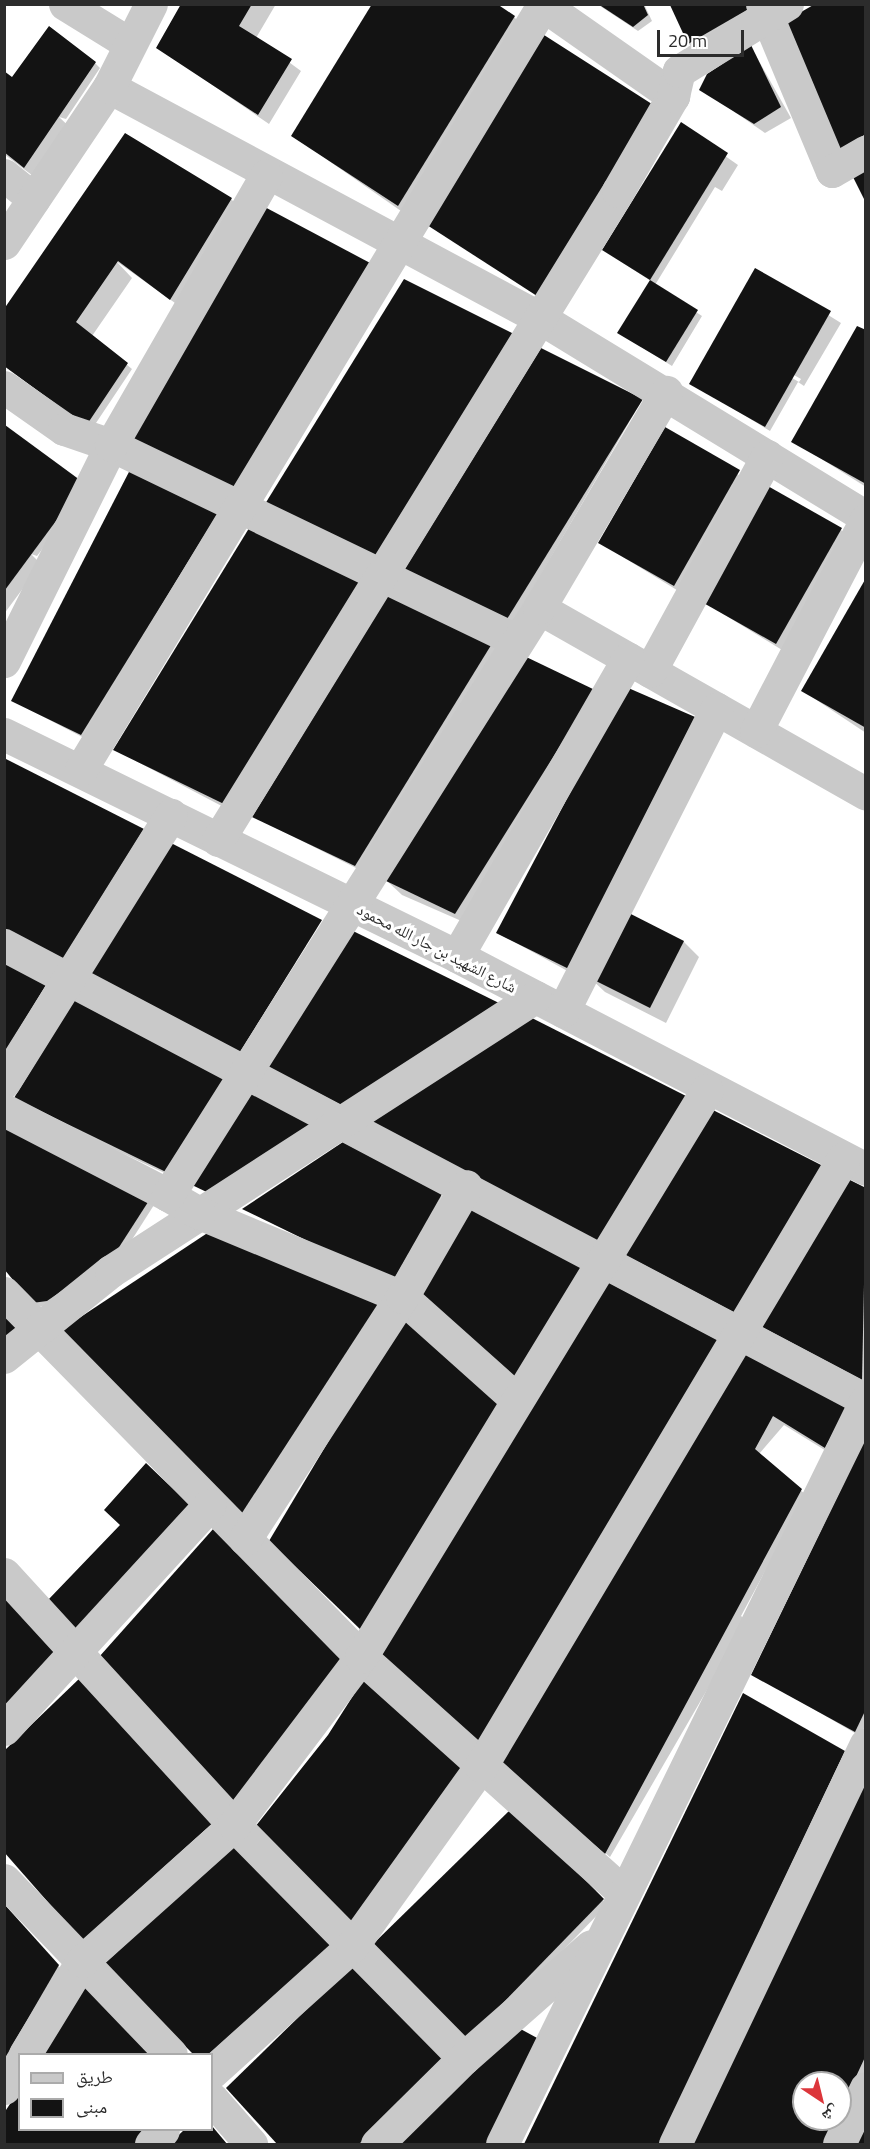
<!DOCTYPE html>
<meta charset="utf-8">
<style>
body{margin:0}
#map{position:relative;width:870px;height:2149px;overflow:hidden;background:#fff;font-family:"Titillium Web","Noto Naskh Arabic",sans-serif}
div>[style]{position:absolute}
.shadow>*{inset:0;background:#0003}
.building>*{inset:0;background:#131313}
.minor>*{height:33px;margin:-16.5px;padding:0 16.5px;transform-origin:16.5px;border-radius:16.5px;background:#c9c9c9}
span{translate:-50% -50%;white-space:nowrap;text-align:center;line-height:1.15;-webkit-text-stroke:6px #fff;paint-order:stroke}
.street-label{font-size:16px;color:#2c2c2c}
.frame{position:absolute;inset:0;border:6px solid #2c2c2c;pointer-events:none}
.legend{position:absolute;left:18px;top:2053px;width:195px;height:78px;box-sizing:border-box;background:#fff;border:2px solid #ababab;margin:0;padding:8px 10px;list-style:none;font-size:18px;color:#2c2c2c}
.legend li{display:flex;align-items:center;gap:12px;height:30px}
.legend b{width:30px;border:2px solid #ababab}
.north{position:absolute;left:792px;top:2071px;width:60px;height:60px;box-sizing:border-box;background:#fff;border:2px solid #ababab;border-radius:50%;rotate:145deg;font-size:16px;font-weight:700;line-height:24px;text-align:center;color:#2c2c2c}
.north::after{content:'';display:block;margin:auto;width:21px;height:27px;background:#dc363b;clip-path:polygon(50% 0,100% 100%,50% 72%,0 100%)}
.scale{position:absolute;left:657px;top:30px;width:87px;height:27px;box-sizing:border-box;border:3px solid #2c2c2c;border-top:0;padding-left:8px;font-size:18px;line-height:21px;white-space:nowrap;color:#2c2c2c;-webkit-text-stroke:4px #fff;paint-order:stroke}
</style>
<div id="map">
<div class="shadow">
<i style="clip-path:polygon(183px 4px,276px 4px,256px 38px,301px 71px,269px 124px,157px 47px)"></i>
<i style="clip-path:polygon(597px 4px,644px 4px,652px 21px,638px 31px)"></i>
<i style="clip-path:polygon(672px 4px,760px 4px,709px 63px,689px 44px)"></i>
<i style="clip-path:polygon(514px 17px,519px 22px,414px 220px,293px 136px)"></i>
<i style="clip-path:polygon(751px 47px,791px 118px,765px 133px,701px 89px)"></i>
<i style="clip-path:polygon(95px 63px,100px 68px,66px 119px,59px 117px,75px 132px,41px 182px,4px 154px,4px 73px,18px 81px)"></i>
<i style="clip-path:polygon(681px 125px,738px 165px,722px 191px,715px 187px,655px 285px,702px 316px,672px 366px,619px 333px,651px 281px,603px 250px)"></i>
<i style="clip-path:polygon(231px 199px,241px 209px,175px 303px,116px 261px,132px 278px,92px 336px,132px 369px,92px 429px,4px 311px)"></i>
<i style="clip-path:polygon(evenodd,756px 270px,841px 323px,804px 386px,798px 382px,770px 431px,691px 383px,756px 270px,730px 339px,801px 379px,799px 382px,730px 342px,730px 339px)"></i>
<i style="clip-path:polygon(866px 332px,866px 487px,793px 441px)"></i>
<i style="clip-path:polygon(642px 400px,513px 623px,411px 575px)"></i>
<i style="clip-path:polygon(4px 427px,88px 489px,37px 556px,31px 554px,41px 564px,4px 614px)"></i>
<i style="clip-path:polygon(665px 429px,750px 482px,685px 595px,600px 543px)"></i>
<i style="clip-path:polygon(219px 512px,86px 739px,13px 701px)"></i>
<i style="clip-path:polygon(252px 527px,235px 813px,115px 750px)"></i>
<i style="clip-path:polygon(841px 530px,852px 540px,787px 653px,702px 601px)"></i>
<i style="clip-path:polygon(866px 581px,866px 733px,803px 691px)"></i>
<i style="clip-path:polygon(492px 643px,503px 653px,360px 870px,254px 817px)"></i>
<i style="clip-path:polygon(594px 692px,466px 923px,402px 895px,386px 880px)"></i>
<i style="clip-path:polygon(620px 910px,684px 942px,699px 957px,666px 1023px,605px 992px,589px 977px,584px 980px,498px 933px)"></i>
<i style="clip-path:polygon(4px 965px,45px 986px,4px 1049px)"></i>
<i style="clip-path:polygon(75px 1002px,171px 1176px,26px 1108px)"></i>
<i style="clip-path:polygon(343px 1143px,442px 1196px,397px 1286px,244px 1209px)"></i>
<i style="clip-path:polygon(866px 1189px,866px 1383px,764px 1330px)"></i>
<i style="clip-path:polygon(149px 1200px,154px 1205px,119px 1260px,53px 1305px,39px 1307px,34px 1302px)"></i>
<i style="clip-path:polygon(378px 1303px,388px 1313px,251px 1525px,61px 1333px)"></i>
<i style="clip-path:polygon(742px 1354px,836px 1457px,784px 1425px,759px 1454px,806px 1495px,741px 1616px,747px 1621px,610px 1857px,503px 1767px)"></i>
<i style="clip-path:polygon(866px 1440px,866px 1724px,860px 1736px,753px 1674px)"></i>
<i style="clip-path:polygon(743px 1695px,666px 2144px,526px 2144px)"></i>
<i style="clip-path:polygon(evenodd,866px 1775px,866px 2088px,831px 2144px,686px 2144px,866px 1775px,804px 2083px,840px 2083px,840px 2119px,804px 2119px,804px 2083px)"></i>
<i style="clip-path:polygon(513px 1809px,607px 1905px,472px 2044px)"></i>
<i style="clip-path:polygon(235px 1845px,461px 2077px,369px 2144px,279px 2144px,228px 2088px,328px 1990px,212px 2054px,196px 2054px,106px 1964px)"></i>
<i style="clip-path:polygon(4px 1906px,63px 1971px,4px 2071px)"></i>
<i style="clip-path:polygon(83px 1987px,150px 2054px,42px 2054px)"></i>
<i style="clip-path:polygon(549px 2051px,494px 2144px,400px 2144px)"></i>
<i style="clip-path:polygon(4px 2116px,20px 2130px,158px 2130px,147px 2144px,4px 2144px)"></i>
<i style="clip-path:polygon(212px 2127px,227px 2144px,171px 2144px,187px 2130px)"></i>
</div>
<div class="building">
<i style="clip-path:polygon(181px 4px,252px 4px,239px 26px,292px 59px,258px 115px,156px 48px)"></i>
<i style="clip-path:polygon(372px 4px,497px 4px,515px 16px,398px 206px,291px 136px)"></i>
<i style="clip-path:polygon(598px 4px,643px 4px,648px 15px,633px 27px)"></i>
<i style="clip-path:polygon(815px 4px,866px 4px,866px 134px,840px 149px,782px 23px)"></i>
<i style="clip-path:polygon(670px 5px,751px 5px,752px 7px,688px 44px)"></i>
<i style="clip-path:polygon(49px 26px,96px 62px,24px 168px,4px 152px,4px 71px,12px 77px)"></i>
<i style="clip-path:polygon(544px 35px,655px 106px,537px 296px,427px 225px)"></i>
<i style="clip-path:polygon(751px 45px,781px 107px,754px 124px,699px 90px,707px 74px)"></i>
<i style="clip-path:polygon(681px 122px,728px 153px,650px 280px,602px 250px)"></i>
<i style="clip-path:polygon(125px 133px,232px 198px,170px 300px,118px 261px,76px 322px,128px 363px,86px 426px,4px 366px,4px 309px)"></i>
<i style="clip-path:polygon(866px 167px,866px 203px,852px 175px)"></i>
<i style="clip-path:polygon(261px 205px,372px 264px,233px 489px,128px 438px)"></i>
<i style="clip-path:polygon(755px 268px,831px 311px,765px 427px,689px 384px)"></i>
<i style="clip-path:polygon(404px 279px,514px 334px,376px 557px,265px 504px)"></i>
<i style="clip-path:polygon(650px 280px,698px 310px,666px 362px,617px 333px)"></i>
<i style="clip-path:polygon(857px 326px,866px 330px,866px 484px,791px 442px)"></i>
<i style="clip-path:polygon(541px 348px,643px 399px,507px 619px,404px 570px)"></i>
<i style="clip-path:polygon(5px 425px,84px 483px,5px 590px)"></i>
<i style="clip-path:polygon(665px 427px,740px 470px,674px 586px,598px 543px)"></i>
<i style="clip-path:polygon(131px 468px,220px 510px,81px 735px,11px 701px)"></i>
<i style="clip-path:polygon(766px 485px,842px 528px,776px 644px,700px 601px)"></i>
<i style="clip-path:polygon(251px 525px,363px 579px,224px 804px,113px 750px)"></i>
<i style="clip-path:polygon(866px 578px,866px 728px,801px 691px)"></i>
<i style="clip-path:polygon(390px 592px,493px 642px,355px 866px,252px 817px)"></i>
<i style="clip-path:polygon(520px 654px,595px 690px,455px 914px,384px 880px)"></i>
<i style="clip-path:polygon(626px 687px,702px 720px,573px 971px,496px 933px)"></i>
<i style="clip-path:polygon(4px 758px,144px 829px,63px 959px,4px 928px)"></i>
<i style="clip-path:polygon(171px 843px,322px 920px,240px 1052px,90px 973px)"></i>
<i style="clip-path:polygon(621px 909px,684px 941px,650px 1008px,588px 977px)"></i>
<i style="clip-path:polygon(351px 930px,501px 1004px,341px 1105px,266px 1066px)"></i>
<i style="clip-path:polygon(5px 963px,46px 985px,5px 1052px)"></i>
<i style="clip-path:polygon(74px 1000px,224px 1079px,166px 1172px,14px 1098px)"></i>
<i style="clip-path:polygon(528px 1016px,688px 1097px,599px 1242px,372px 1122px)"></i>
<i style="clip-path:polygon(249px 1092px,313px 1125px,217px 1197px,192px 1185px)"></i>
<i style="clip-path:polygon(711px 1109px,825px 1167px,737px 1314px,623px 1254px)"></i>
<i style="clip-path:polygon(4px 1127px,150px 1199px,114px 1255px,47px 1301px,32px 1303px,4px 1269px)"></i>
<i style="clip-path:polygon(343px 1142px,442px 1194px,392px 1282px,242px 1209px)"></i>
<i style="clip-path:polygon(846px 1178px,866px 1188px,862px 1380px,758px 1325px)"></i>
<i style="clip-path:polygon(468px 1208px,583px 1268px,514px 1382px,418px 1291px)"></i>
<i style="clip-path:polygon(218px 1226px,379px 1302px,240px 1516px,58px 1332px)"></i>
<i style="clip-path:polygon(606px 1281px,720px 1341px,477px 1746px,376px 1658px)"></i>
<i style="clip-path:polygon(4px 1310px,20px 1328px,4px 1342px)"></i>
<i style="clip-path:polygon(405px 1313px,502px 1402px,362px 1631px,269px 1541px)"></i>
<i style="clip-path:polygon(741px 1352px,847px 1408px,825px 1448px,773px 1416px,755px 1449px,802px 1489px,605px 1854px,496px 1762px)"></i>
<i style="clip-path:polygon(866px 1437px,866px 1709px,855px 1732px,751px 1675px)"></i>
<i style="clip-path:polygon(146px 1463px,190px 1505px,79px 1634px,48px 1600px,120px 1525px,104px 1510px)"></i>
<i style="clip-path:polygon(214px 1528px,347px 1656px,233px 1801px,99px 1657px)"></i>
<i style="clip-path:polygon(4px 1596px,61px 1658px,4px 1709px)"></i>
<i style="clip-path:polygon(81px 1677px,214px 1822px,82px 1941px,4px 1852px,4px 1751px)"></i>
<i style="clip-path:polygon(365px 1677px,462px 1768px,348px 1927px,255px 1827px,328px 1735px)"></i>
<i style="clip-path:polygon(743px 1693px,845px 1751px,659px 2144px,524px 2144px)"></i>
<i style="clip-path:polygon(866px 1772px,866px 2055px,840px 2111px,840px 2083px,804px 2083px,804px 2119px,836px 2119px,825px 2144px,685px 2144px)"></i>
<i style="clip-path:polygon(513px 1807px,604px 1899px,467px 2040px,370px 1947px)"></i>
<i style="clip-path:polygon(235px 1843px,333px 1945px,209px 2054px,193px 2054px,104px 1964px)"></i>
<i style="clip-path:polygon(5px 1905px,59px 1965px,5px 2058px)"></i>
<i style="clip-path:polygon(354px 1963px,447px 2060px,359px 2144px,277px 2144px,226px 2088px)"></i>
<i style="clip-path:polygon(83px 1985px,152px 2054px,40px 2054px)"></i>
<i style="clip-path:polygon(515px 2026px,539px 2039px,487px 2144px,398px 2144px)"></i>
<i style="clip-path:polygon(20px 2089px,20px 2130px,147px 2130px,138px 2144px,4px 2144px,4px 2113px)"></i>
<i style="clip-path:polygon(866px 2119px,866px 2144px,854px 2144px)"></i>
<i style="clip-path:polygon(212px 2126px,227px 2144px,169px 2144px,184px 2130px)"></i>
</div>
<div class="minor">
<i style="left:65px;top:4px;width:76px;rotate:31.6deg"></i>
<i style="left:762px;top:4px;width:181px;rotate:67.3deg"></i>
<i style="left:832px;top:171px;width:39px;rotate:-30deg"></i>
<i style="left:109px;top:87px;width:489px;rotate:28.2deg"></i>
<i style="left:540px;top:318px;width:382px;rotate:31.4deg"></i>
<i style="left:4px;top:175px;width:38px;rotate:39deg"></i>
<i style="left:4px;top:243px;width:188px;rotate:-56.1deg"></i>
<i style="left:109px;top:87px;width:93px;rotate:-63.2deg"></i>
<i style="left:4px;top:387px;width:73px;rotate:35deg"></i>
<i style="left:64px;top:429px;width:50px;rotate:18.8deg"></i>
<i style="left:111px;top:445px;width:448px;rotate:25.7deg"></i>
<i style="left:539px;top:608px;width:376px;rotate:29.6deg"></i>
<i style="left:4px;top:661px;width:241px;rotate:-63.6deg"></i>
<i style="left:111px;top:445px;width:311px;rotate:-60.1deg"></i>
<i style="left:650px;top:671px;width:245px;rotate:-61.4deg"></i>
<i style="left:756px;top:731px;width:238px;rotate:-62.5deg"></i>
<i style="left:4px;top:734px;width:504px;rotate:26.11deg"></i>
<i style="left:457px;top:956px;width:461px;rotate:27.5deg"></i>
<i style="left:81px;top:769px;width:893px;rotate:-58.84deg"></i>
<i style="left:543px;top:5px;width:159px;rotate:35deg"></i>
<i style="left:218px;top:840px;width:762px;rotate:-58.35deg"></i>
<i style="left:618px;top:191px;width:110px;rotate:-59.9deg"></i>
<i style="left:673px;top:96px;width:26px;rotate:-77deg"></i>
<i style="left:679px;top:71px;width:127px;rotate:-31.8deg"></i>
<i style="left:4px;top:945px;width:975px;rotate:27.83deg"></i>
<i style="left:457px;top:956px;width:343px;rotate:-60.1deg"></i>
<i style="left:563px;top:1011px;width:339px;rotate:-63.1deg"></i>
<i style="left:4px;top:1082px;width:315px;rotate:-58deg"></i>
<i style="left:4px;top:1110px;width:185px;rotate:27.4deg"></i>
<i style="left:4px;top:1293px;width:510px;rotate:45.56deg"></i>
<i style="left:361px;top:1657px;width:351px;rotate:41.9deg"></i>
<i style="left:4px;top:1357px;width:137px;rotate:-38.8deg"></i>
<i style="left:111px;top:1271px;width:505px;rotate:-32.87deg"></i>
<i style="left:516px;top:1399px;width:153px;rotate:-138.2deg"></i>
<i style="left:402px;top:1297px;width:220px;rotate:-157.5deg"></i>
<i style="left:199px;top:1213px;width:36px;rotate:-150deg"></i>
<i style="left:168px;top:1195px;width:694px;rotate:-57.71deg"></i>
<i style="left:539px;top:608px;width:251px;rotate:-59.5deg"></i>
<i style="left:245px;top:1539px;width:288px;rotate:-57deg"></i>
<i style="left:402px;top:1297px;width:128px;rotate:-60deg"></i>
<i style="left:4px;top:1574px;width:340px;rotate:47.5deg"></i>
<i style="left:234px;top:1825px;width:327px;rotate:45.4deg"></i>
<i style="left:4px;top:1729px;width:304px;rotate:-47.5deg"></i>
<i style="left:4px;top:1880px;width:241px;rotate:46.2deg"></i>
<i style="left:25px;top:2054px;width:109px;rotate:-58.5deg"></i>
<i style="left:82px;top:1961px;width:204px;rotate:-41.8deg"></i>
<i style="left:234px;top:1825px;width:211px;rotate:-52.9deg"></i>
<i style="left:361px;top:1657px;width:664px;rotate:-58.61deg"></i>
<i style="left:212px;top:2072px;width:188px;rotate:-42deg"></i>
<i style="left:352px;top:1946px;width:221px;rotate:-54.4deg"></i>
<i style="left:481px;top:1766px;width:707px;rotate:-59.19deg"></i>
<i style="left:4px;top:2088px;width:29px;rotate:-56deg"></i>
<i style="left:212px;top:2099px;width:60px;rotate:49.1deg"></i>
<i style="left:151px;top:2144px;width:18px;rotate:-49deg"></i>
<i style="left:377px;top:2144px;width:122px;rotate:-44.7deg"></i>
<i style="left:464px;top:2058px;width:169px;rotate:-41.4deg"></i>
<i style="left:502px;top:2144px;width:828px;rotate:-63.93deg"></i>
<i style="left:675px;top:2144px;width:443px;rotate:-64.5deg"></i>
<i style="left:839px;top:2144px;width:62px;rotate:-64.3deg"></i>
</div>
<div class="street-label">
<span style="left:437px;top:948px;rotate:27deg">شارع الشهيد بن جار الله محمود</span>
</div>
<div class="frame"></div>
<ul class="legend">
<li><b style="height:8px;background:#c9c9c9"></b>طريق</li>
<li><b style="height:16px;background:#131313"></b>مبنى</li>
</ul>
<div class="north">ش</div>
<div class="scale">20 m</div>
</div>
